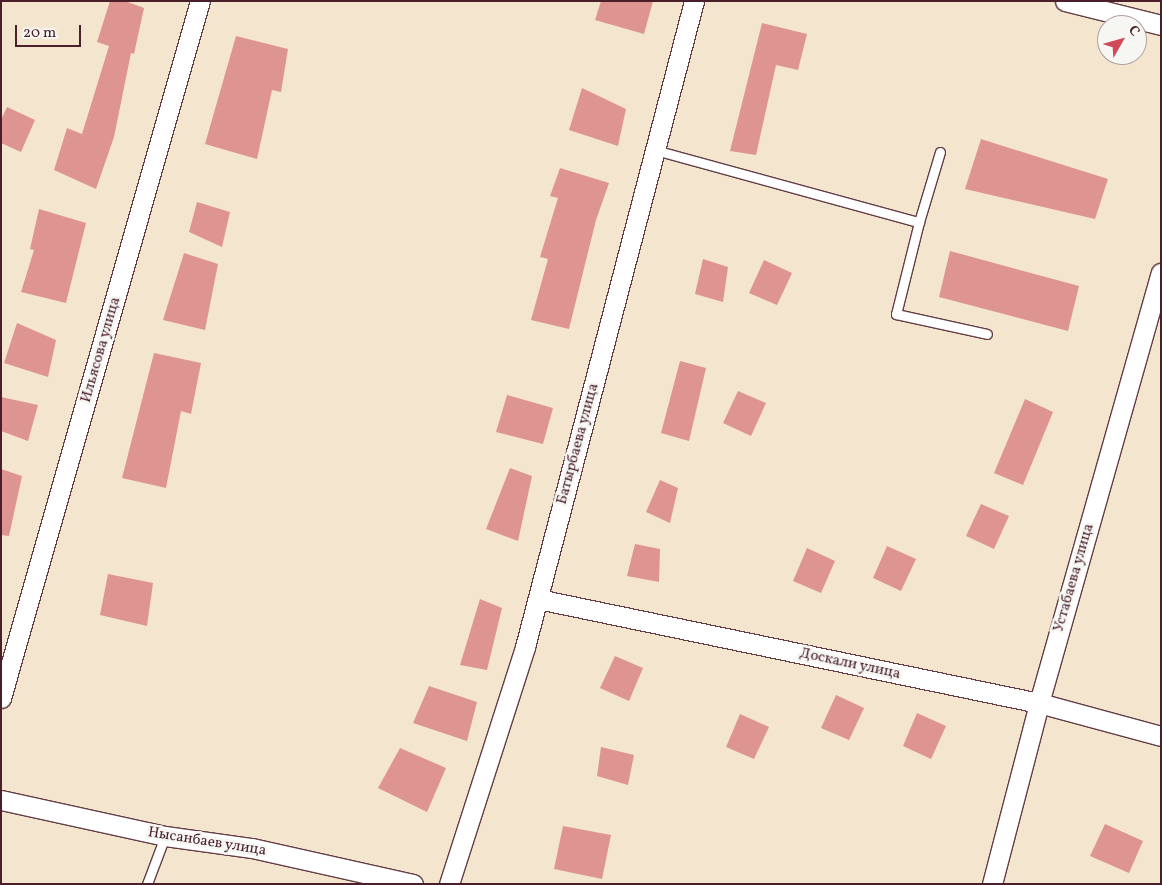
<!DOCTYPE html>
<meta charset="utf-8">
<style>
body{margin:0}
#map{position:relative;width:1162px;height:885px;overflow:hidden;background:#f4e5cf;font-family:Vollkorn,serif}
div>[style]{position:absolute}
.building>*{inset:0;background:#de9592}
.roads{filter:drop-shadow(1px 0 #643d44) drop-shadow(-1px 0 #643d44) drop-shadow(0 1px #643d44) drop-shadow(0 -1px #643d44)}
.lane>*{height:9px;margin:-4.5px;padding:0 4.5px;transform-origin:4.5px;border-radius:4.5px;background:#fff}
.street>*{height:19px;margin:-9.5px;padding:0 9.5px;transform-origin:9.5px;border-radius:9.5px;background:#fff}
span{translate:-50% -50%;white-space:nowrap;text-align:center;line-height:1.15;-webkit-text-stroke:5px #f6f6f2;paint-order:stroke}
.street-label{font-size:15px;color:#4a1f2b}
.frame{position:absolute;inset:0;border:2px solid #4a1f2b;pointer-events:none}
.north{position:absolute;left:1097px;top:15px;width:50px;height:50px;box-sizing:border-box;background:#f6f6f2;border:1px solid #b1a0a2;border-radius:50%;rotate:52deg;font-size:14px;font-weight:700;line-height:20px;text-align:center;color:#4a1f2b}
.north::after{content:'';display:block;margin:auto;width:18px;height:22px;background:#d1495b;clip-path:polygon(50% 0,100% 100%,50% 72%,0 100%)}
.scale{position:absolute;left:15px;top:25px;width:66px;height:22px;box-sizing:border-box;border:2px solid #4a1f2b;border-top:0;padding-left:6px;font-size:15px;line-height:18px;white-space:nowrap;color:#4a1f2b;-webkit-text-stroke:4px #f6f6f2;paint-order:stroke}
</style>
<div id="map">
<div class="building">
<i style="clip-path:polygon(110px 1px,125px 1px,144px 8px,134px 54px,131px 53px,114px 137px,96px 189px,54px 170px,67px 128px,82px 134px,109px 46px,97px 42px)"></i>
<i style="clip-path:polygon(601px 1px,653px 1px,644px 34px,595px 20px)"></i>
<i style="clip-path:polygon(762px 23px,807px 34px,798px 70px,776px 65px,756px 155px,730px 151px)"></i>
<i style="clip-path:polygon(236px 36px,288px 49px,281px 92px,272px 90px,257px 159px,205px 144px)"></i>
<i style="clip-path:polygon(582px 88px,626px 109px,618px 146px,569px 130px)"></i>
<i style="clip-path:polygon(7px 107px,35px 120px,21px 152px,1px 143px,1px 120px)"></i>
<i style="clip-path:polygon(981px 139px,1108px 179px,1095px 219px,965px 189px)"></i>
<i style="clip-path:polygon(560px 168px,609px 183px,596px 220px,569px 329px,531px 320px,548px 259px,540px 257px,558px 198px,550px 196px)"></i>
<i style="clip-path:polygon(197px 202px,230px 212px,222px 247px,189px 232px)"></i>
<i style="clip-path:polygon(39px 209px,86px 223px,66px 303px,21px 292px,34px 250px,30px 249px)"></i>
<i style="clip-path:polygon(950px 251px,1079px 286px,1068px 331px,939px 297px)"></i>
<i style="clip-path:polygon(184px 253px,218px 264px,205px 330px,163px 320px)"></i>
<i style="clip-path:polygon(703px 259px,728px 267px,723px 302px,695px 294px)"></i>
<i style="clip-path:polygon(764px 260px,792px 273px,777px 305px,749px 293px)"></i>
<i style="clip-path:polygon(17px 323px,56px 340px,48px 377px,4px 363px)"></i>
<i style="clip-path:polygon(154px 353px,201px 363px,191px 414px,181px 411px,166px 488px,122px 478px)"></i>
<i style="clip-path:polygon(680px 361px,706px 368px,689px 441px,661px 433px)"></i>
<i style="clip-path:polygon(738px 391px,766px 403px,751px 436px,723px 423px)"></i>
<i style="clip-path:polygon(507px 395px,553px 408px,543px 444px,496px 432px)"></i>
<i style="clip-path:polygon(1px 397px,38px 405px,28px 441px,1px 431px)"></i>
<i style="clip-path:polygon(1025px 399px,1053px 412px,1023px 485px,994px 473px)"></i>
<i style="clip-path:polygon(510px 468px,532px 476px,518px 541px,486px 529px)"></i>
<i style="clip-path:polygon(1px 469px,22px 476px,9px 536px,1px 535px)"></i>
<i style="clip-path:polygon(660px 480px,678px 488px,670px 523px,646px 512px)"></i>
<i style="clip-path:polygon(981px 504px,1009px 516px,994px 549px,966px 536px)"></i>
<i style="clip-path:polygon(635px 544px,660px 549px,659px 582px,627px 576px)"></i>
<i style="clip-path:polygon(887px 546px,916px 559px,901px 591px,873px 578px)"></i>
<i style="clip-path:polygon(807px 548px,835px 561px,821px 593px,793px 581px)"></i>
<i style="clip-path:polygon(108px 574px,153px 583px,147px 626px,100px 615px)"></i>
<i style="clip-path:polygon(480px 599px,502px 608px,487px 670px,460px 665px)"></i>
<i style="clip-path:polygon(615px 656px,643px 668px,629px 701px,600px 688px)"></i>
<i style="clip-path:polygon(429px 686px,477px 702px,467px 741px,413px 723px)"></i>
<i style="clip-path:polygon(836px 695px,864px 708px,849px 740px,821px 728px)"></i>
<i style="clip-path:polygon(917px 713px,946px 726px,931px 759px,903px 746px)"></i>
<i style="clip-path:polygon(740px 714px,769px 727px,754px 759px,726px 747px)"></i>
<i style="clip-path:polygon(601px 747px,634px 755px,628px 785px,597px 776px)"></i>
<i style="clip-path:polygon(400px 748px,446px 768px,427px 812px,378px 788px)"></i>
<i style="clip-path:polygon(1105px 824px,1143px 841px,1129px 873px,1090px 856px)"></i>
<i style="clip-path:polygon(563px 826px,611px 835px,602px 879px,554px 869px)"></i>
</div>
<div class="roads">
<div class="lane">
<i style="left:655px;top:150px;width:274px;rotate:15.3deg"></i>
<i style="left:919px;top:222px;width:73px;rotate:-73.3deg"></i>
<i style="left:919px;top:222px;width:95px;rotate:104deg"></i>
<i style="left:896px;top:314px;width:93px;rotate:12.4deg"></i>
<i style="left:147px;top:884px;width:51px;rotate:-69.4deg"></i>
</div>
<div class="street">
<i style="left:1065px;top:1px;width:99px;rotate:14deg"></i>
<i style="left:538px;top:599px;width:512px;rotate:11.73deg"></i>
<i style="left:1039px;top:703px;width:126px;rotate:15.1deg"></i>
<i style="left:1px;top:698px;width:725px;rotate:-74.07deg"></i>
<i style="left:1px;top:800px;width:168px;rotate:12.4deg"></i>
<i style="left:165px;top:836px;width:88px;rotate:7.9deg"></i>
<i style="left:252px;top:848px;width:165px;rotate:12.6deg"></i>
<i style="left:449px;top:884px;width:249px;rotate:-72.2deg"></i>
<i style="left:525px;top:647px;width:668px;rotate:-75.34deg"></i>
<i style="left:992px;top:884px;width:187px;rotate:-75.4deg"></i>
<i style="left:1039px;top:703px;width:447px;rotate:-74.2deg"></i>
</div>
</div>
<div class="street-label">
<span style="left:101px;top:350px;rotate:-74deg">Ильясова улица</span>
<span style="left:578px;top:444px;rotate:-75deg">Батырбаева улица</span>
<span style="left:1074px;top:578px;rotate:-74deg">Устабаева улица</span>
<span style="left:850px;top:664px;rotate:12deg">Доскали улица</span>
<span style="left:207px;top:842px;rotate:9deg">Нысанбаев улица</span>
</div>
<div class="frame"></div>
<div class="north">С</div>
<div class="scale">20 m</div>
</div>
